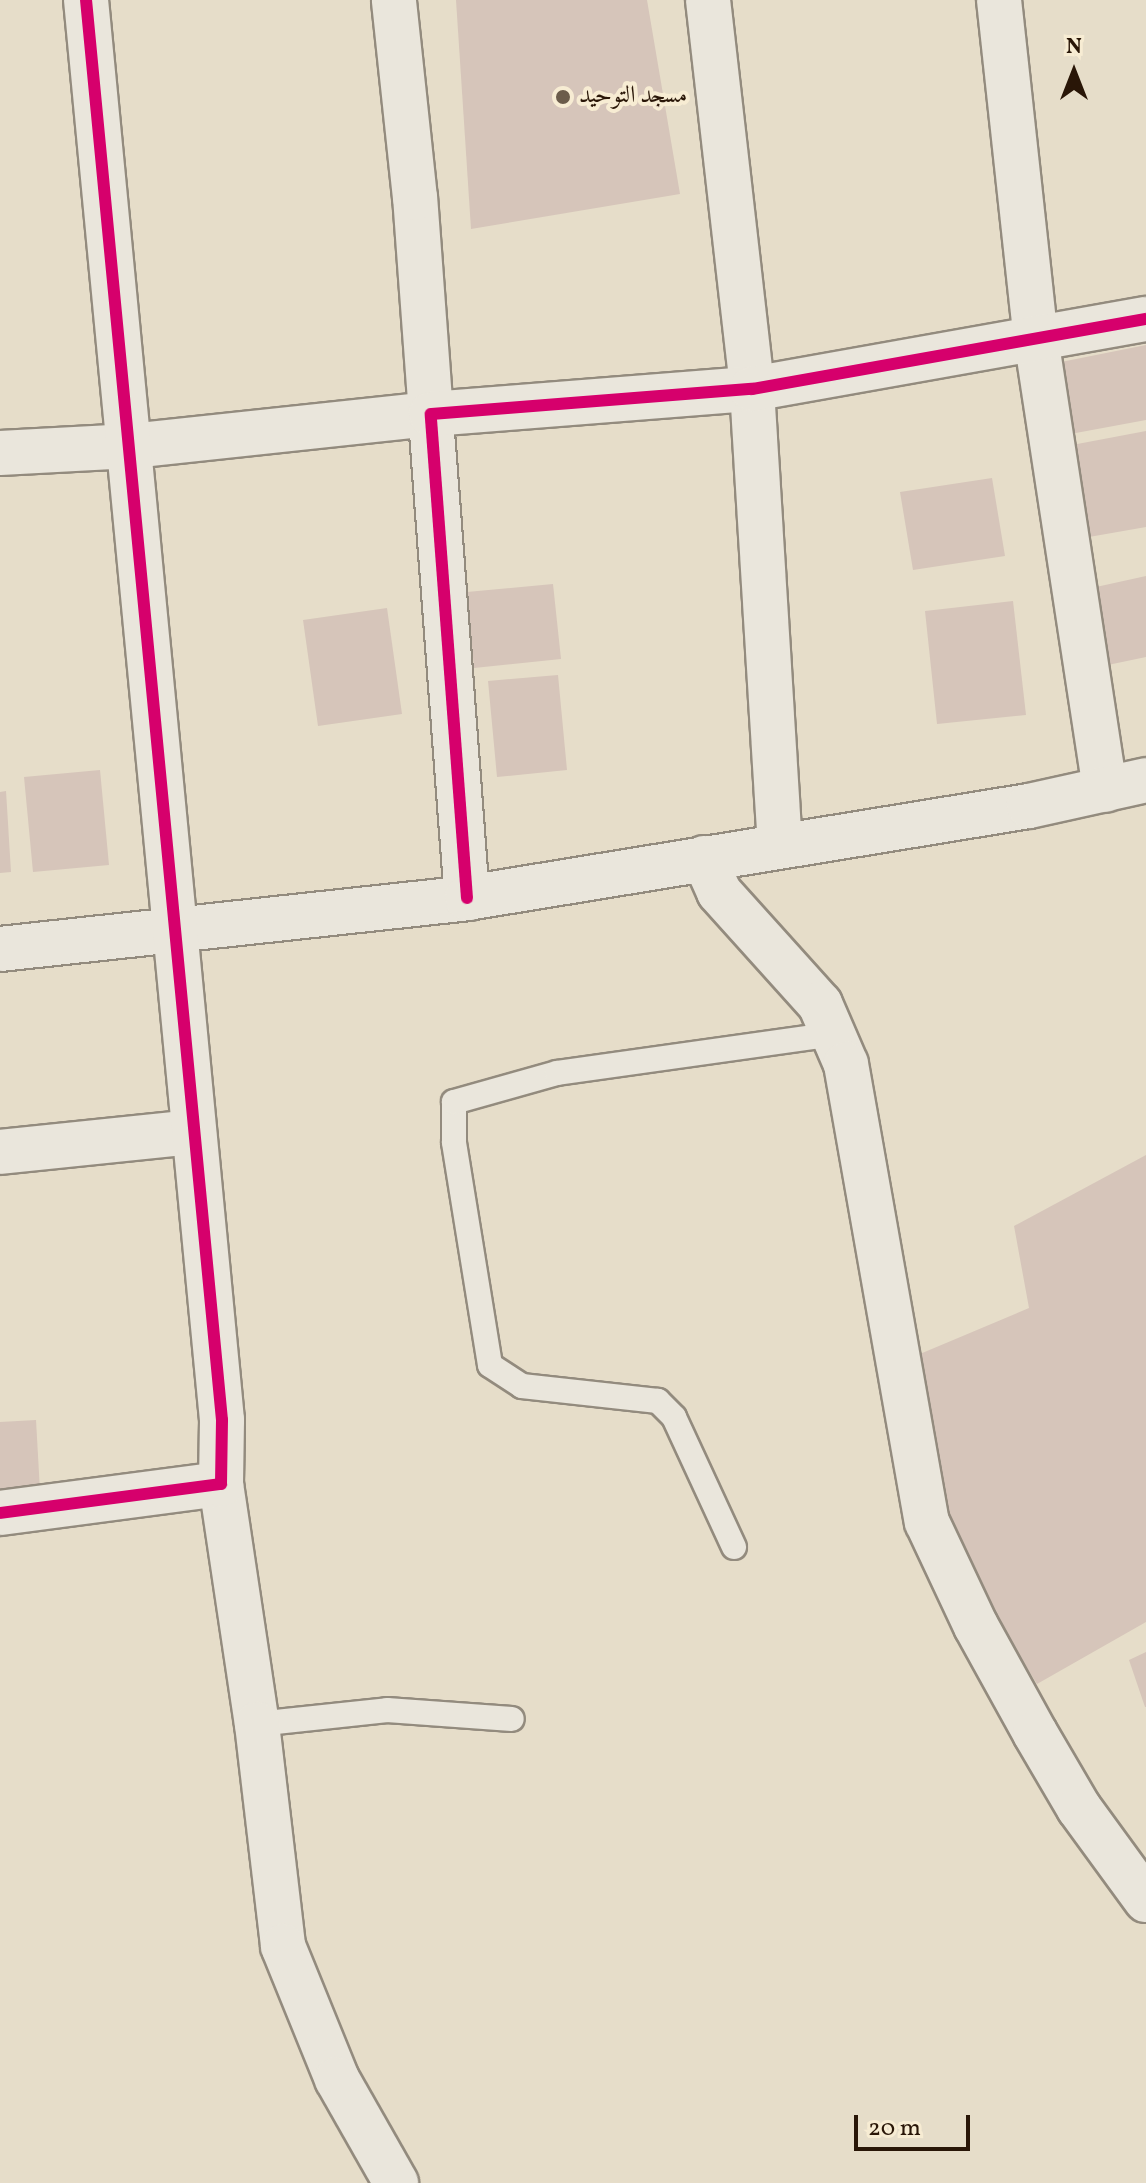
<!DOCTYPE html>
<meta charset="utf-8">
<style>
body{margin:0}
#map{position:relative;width:1146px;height:2183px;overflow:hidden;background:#e6ddc9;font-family:Vollkorn,Amiri,serif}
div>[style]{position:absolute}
.building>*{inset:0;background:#d6c5ba}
.roads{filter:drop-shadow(2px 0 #938b7e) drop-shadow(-2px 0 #938b7e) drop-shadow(0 2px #938b7e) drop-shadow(0 -2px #938b7e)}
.service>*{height:24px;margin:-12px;padding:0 12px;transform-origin:12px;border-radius:12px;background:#eae6dc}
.minor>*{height:44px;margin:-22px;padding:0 22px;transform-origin:22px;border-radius:22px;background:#eae6dc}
.cycleway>*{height:12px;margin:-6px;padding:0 6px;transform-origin:6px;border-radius:6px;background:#d6006c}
.dots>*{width:22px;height:22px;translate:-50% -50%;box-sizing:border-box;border:4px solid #f7ecd3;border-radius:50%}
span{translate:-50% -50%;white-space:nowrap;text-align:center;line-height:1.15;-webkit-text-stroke:8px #f7ecd3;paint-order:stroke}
.poi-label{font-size:24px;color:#291607}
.left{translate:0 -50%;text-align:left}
.north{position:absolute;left:1034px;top:32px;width:80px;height:80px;-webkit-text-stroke:6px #f7ecd3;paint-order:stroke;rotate:0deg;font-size:22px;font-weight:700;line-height:32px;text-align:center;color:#291607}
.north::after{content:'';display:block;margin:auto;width:28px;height:36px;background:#291607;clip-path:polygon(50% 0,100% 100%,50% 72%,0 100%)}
.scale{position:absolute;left:854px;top:2115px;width:116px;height:36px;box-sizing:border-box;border:4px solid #291607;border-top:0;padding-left:10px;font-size:24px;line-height:28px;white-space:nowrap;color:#291607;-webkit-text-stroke:6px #f7ecd3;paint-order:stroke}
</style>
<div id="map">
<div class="building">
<i style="clip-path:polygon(456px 0,647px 0,680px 194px,471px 229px)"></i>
<i style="clip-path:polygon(1146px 345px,1146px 420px,1065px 435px,1051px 364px)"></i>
<i style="clip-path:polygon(1146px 431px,1146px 527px,1089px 537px,1072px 445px)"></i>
<i style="clip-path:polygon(992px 478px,1005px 556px,913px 570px,900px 492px)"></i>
<i style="clip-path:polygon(1146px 576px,1146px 657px,1103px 666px,1087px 589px)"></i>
<i style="clip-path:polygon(553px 584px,561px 659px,474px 668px,467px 592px)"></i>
<i style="clip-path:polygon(1013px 601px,1026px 715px,937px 724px,925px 611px)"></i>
<i style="clip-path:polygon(387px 608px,402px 714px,318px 726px,303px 620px)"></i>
<i style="clip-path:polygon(558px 675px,567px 770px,497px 777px,488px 681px)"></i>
<i style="clip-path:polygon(100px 770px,109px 865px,33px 872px,24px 777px)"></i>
<i style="clip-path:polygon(6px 791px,11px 872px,0 873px,0 792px)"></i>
<i style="clip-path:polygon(1146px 1155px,1146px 1622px,1037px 1684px,946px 1538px,908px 1359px,1029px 1308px,1014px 1226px)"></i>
<i style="clip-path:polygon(36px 1420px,40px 1491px,0 1494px,0 1422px)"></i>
<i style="clip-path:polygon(1146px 1652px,1146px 1707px,1145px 1707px,1129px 1660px)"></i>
</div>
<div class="roads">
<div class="service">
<i style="left:734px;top:1547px;width:143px;rotate:-114.8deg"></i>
<i style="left:674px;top:1417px;width:23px;rotate:-135deg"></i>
<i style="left:658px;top:1401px;width:137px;rotate:-173.7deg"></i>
<i style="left:522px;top:1386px;width:38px;rotate:-147deg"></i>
<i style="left:490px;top:1365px;width:226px;rotate:-99.2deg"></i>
<i style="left:454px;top:1142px;width:40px;rotate:-90deg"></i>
<i style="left:454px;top:1102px;width:107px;rotate:-15.7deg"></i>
<i style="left:557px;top:1073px;width:280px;rotate:-8deg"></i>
<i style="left:257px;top:1724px;width:131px;rotate:-6.1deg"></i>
<i style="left:387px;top:1710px;width:125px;rotate:4.1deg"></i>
</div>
<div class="minor">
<i style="left:708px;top:0;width:391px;rotate:83.5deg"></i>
<i style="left:752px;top:389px;width:456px;rotate:86.5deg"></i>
<i style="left:999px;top:0;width:340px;rotate:83.8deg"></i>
<i style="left:1036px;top:338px;width:457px;rotate:81.3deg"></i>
<i style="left:0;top:453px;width:131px;rotate:-3.1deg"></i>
<i style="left:131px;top:446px;width:302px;rotate:-6.1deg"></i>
<i style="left:431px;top:414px;width:217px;rotate:-94.2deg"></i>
<i style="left:415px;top:198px;width:199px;rotate:-96.1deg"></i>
<i style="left:704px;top:858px;width:37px;rotate:66deg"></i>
<i style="left:719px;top:892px;width:151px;rotate:48deg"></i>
<i style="left:820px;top:1004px;width:65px;rotate:66.6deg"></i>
<i style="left:846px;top:1064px;width:465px;rotate:80deg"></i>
<i style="left:927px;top:1522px;width:115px;rotate:64.8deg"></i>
<i style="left:976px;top:1626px;width:122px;rotate:61.1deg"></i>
<i style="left:1035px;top:1733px;width:87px;rotate:59.6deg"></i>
<i style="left:1079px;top:1808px;width:114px;rotate:53.9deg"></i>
<i style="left:467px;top:898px;width:485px;rotate:-94.3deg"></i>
<i style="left:431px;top:414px;width:322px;rotate:-4.5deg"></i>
<i style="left:752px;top:389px;width:400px;rotate:-10.1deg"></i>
<i style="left:0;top:949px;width:470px;rotate:-6.2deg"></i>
<i style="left:467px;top:898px;width:569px;rotate:-9.3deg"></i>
<i style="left:1029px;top:806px;width:120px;rotate:-12.5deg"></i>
<i style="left:0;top:1152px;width:195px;rotate:-5.9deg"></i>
<i style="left:221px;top:1484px;width:243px;rotate:81.5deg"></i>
<i style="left:257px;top:1724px;width:224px;rotate:83.3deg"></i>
<i style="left:283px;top:1946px;width:144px;rotate:67.9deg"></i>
<i style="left:337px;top:2079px;width:120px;rotate:60.4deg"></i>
<i style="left:0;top:1513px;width:223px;rotate:-7.5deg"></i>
<i style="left:221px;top:1484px;width:64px;rotate:-89.1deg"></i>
<i style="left:222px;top:1420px;width:1426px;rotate:-95.47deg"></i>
</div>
</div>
<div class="cycleway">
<i style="left:467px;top:898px;width:485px;rotate:-94.3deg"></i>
<i style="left:431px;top:414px;width:322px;rotate:-4.5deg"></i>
<i style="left:752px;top:389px;width:400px;rotate:-10.1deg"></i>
<i style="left:0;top:1513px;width:223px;rotate:-7.5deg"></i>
<i style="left:221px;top:1484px;width:64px;rotate:-89.1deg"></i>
<i style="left:222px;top:1420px;width:1426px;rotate:-95.47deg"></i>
</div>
<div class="dots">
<i style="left:563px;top:97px;background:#6b5c4b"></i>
</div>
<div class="poi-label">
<span class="left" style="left:579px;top:97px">مسجد التوحيد</span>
</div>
<div class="north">N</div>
<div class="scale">20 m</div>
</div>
